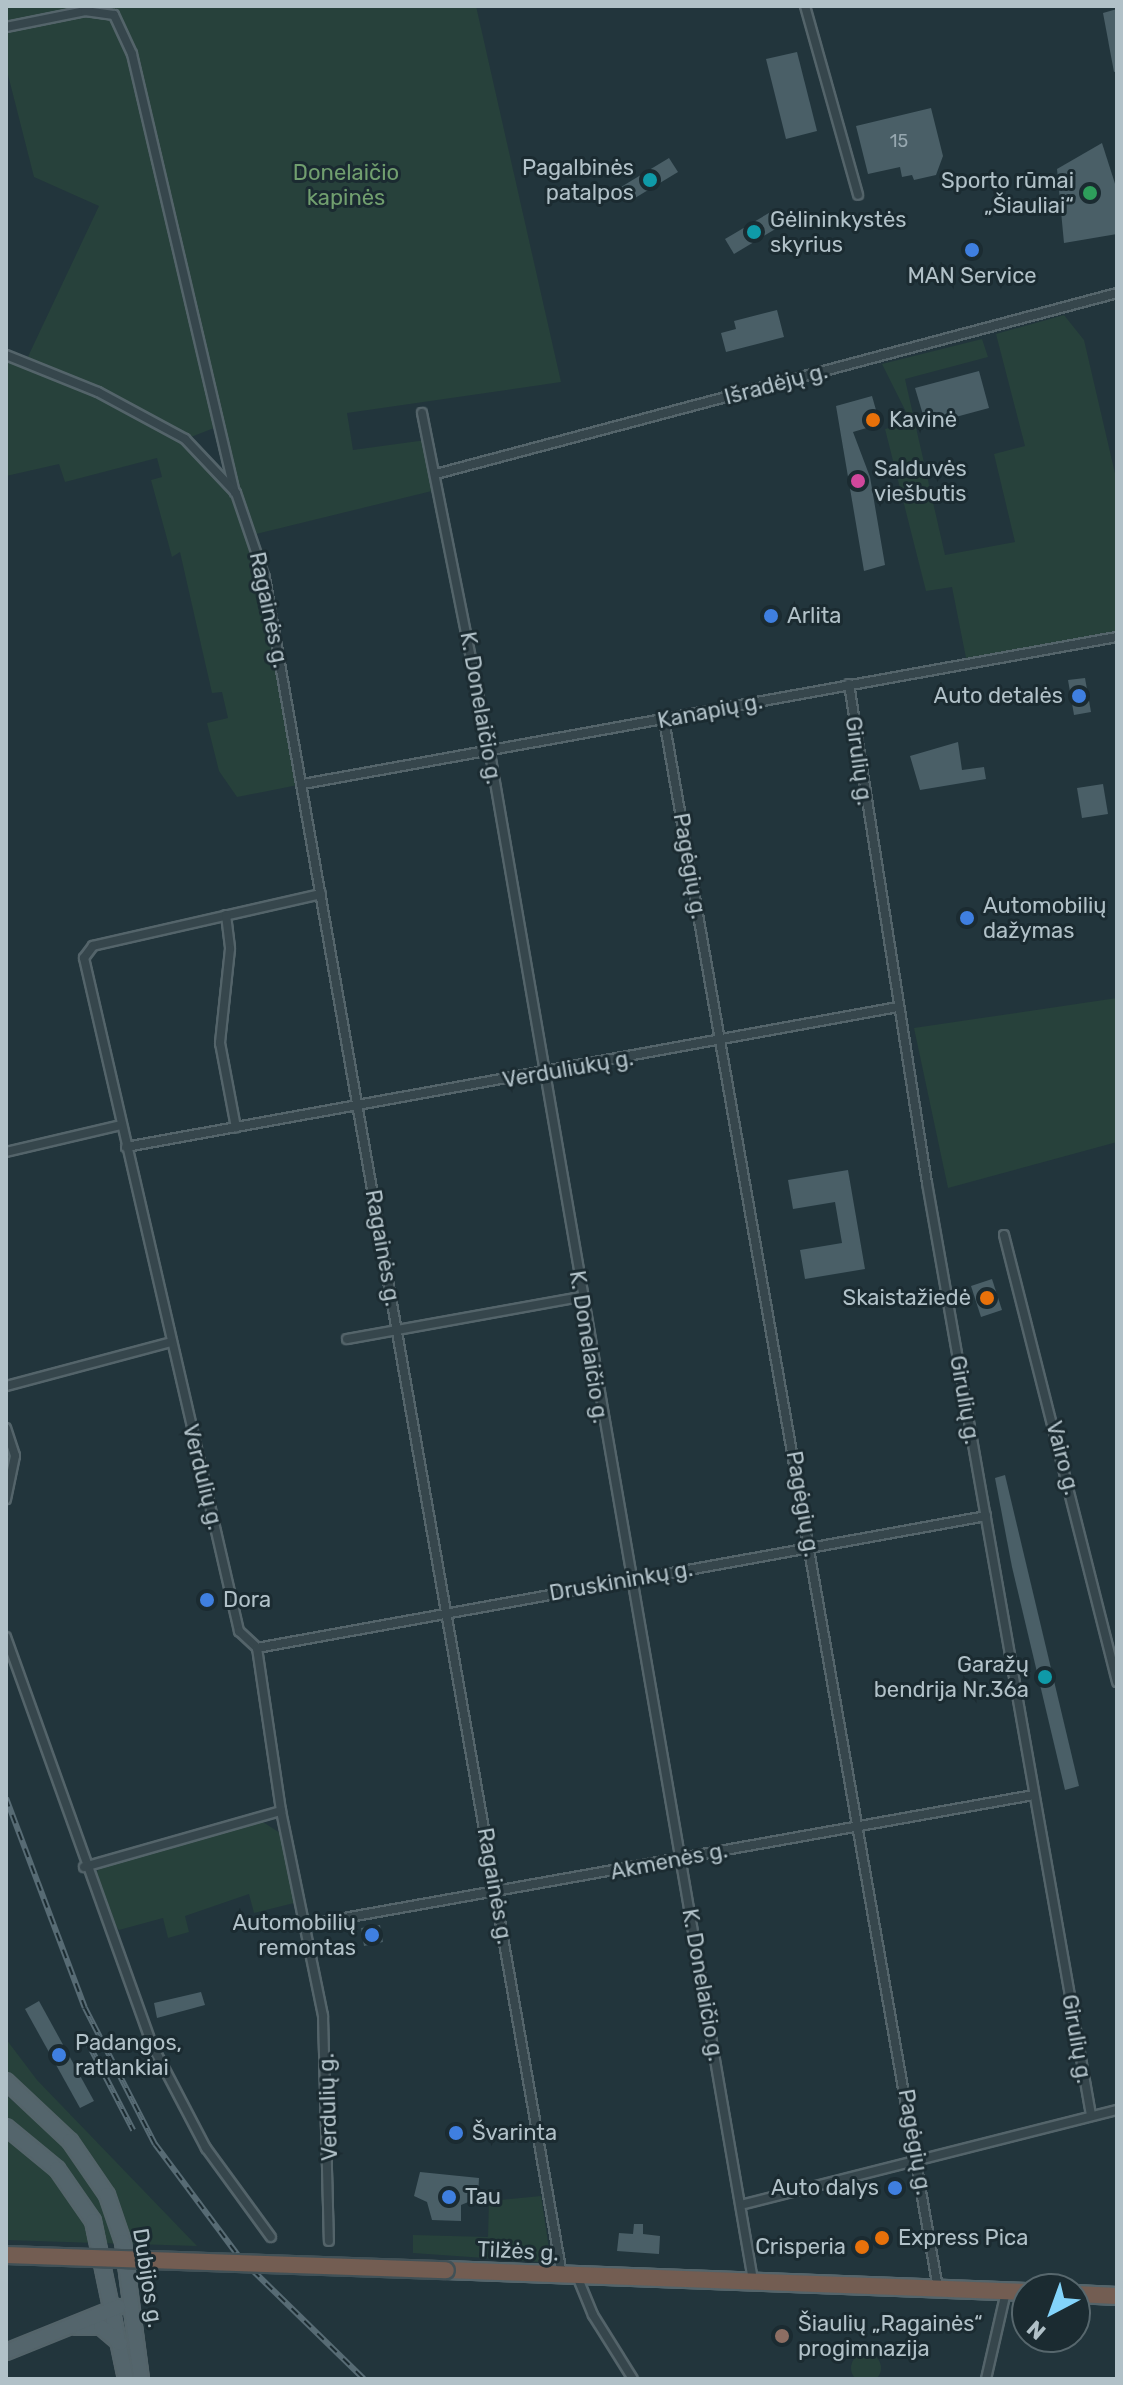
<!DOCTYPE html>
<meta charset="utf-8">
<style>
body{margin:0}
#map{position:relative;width:1123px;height:2385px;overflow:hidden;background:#22353c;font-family:Rubik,sans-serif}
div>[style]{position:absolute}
.green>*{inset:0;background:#27413b}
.round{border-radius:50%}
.building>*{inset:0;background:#4a5f67}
.roads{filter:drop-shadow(2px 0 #54646a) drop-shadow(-2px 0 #54646a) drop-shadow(0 2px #54646a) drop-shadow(0 -2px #54646a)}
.street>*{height:8px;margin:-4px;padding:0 4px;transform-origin:4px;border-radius:4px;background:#36464c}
.primary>*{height:14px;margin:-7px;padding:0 7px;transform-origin:7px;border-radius:7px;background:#54656c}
.highway>*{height:16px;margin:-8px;padding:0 8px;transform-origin:8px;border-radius:8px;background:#735d52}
.rail>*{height:6px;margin-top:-3px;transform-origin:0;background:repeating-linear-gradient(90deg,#1b2b31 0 9px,#576b74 0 18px);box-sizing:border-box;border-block:2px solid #576b74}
.bridges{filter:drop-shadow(2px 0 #415157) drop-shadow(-2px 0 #415157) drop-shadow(0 2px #415157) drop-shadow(0 -2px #415157)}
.highway-bridge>*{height:16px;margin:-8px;padding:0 8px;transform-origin:8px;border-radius:8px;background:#735d52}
.dots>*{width:22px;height:22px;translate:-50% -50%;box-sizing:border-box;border:4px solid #1b2b31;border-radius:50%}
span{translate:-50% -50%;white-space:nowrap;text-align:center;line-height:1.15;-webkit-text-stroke:6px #1b2b31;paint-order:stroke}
.number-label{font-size:18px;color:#97a8b0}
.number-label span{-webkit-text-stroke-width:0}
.poi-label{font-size:22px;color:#b1c1c8}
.right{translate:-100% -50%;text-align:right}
.left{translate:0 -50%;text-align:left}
.park-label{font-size:22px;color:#719f6f}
.street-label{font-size:22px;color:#b1c1c8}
.frame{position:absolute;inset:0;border:8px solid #b1c1c8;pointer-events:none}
.north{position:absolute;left:1011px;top:2273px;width:80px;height:80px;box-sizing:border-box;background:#1b2b31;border:2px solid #57676d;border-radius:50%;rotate:221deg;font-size:22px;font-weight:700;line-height:32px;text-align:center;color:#b1c1c8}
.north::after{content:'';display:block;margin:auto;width:28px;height:36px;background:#83d4fb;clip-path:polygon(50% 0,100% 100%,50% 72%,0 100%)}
</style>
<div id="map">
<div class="green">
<i style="clip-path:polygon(evenodd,6px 6px,476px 6px,561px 382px,347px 413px,353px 450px,426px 440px,440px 489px,252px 535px,303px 784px,237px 797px,219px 771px,207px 723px,228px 718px,222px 692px,212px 693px,180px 552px,172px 557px,151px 480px,162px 477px,157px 458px,65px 482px,59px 464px,6px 476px,6px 355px,25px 363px,99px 206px,34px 177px,6px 67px,6px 6px,219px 426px,234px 491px,186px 439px,219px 426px)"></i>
<i style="clip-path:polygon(1064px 315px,1084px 340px,1117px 482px,1117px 637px,967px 663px,952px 587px,926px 591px,885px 429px,911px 422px,882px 364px,982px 339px,988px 357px,905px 379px,945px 555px,1015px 542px,994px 454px,1025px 446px,996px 334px)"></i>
<i style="clip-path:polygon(1117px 998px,1117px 1142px,948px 1188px,914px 1028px)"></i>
<i style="clip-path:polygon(263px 1822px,280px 1833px,294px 1903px,254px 1913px,249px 1894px,185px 1916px,189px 1932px,168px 1938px,163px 1918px,119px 1930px,108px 1916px,96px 1874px,100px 1866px)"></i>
<i style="clip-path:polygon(6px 2039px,37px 2080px,197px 2246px,133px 2244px,86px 2150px,6px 2072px)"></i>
<i style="clip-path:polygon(6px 2095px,73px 2153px,99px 2193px,117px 2244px,107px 2243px,94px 2209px,65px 2168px,6px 2119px)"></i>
<i style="clip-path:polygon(6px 2138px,43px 2162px,77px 2204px,96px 2243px,6px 2240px)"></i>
<i style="clip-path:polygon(541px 2196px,549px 2249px,540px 2262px,413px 2253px,413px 2235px,488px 2237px,489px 2201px)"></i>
<i class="round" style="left:851px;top:2353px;width:30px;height:30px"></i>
</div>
<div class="building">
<i style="clip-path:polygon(1117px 9px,1117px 71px,1114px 72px,1103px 13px)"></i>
<i style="clip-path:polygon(797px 52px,817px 131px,786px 139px,766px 59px)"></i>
<i style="clip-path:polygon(931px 108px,943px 156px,936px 175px,914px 180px,912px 175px,902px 177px,900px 167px,868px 174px,856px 126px)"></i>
<i style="clip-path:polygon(1102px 143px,1117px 190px,1117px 234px,1064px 243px,1057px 169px)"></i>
<i style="clip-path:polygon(669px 158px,678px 172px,630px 201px,621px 187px)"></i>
<i style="clip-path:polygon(774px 210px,782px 225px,734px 254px,725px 239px)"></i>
<i style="clip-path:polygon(777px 310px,784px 337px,726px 352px,721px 333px,736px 329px,734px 321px)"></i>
<i style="clip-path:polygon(979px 371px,989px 408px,926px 425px,915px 388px)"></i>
<i style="clip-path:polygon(872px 396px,880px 424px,853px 432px,870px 477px,885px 565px,864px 571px,836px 406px)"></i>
<i style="clip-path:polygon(1085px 678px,1091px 712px,1074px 715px,1068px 680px)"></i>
<i style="clip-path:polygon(958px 742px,962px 770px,984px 767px,986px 779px,920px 790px,910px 756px)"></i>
<i style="clip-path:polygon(1103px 784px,1108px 814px,1082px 818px,1077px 788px)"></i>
<i style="clip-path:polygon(848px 1170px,865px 1269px,805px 1279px,800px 1250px,842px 1243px,835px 1202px,793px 1209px,788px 1180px)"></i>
<i style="clip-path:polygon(992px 1279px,1002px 1310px,981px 1317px,971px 1286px)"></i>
<i style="clip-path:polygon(1005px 1475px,1079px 1786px,1065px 1790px,1012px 1567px,995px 1478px)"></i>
<i style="clip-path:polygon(380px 1925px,383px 1942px,364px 1946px,361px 1928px)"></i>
<i style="clip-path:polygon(201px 1992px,205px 2005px,157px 2018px,154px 2003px)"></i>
<i style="clip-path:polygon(39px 2001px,94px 2101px,80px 2108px,25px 2009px)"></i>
<i style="clip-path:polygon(420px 2172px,479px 2178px,478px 2198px,461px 2205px,461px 2221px,432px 2220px,427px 2202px,414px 2196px)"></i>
<i style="clip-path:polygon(634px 2224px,643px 2224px,643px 2234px,660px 2236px,659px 2254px,617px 2251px,619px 2233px,633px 2234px)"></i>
</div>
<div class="roads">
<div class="street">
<i style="left:805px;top:6px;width:196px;rotate:74.3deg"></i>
<i style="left:6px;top:27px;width:81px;rotate:-11.4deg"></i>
<i style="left:85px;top:11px;width:29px;rotate:8deg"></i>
<i style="left:114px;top:15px;width:43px;rotate:65.2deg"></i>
<i style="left:132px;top:54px;width:450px;rotate:76.8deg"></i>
<i style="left:6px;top:355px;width:99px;rotate:21.9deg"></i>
<i style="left:98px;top:392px;width:99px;rotate:28.4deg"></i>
<i style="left:185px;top:439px;width:74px;rotate:46.6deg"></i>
<i style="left:236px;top:493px;width:90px;rotate:71.2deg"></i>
<i style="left:265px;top:578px;width:1723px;rotate:80.07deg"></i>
<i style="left:422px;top:413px;width:347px;rotate:78.7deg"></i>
<i style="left:490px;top:753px;width:1550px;rotate:80.23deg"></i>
<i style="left:436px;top:474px;width:705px;rotate:-14.88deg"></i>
<i style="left:849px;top:684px;width:505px;rotate:81.12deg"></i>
<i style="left:927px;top:1183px;width:946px;rotate:80.02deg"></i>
<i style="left:664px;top:720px;width:1592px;rotate:80.09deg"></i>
<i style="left:303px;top:784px;width:827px;rotate:-10.24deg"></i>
<i style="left:321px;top:894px;width:234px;rotate:167.2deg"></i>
<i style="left:93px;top:946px;width:15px;rotate:127deg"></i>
<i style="left:84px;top:958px;width:691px;rotate:77.03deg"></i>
<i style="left:239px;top:1631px;width:25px;rotate:43deg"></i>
<i style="left:257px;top:1648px;width:165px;rotate:81.6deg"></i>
<i style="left:281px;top:1811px;width:209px;rotate:78.4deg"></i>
<i style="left:323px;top:2016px;width:225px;rotate:88.5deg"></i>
<i style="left:226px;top:915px;width:34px;rotate:83deg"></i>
<i style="left:230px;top:949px;width:95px;rotate:96.1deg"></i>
<i style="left:220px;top:1043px;width:86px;rotate:79.3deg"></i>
<i style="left:126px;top:1147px;width:785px;rotate:-10.28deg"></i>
<i style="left:6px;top:1152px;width:118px;rotate:-13.2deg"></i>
<i style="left:1004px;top:1235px;width:461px;rotate:75.8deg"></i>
<i style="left:347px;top:1339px;width:238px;rotate:-10.2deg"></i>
<i style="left:6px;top:1386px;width:171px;rotate:-14.9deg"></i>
<i style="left:6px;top:1428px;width:29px;rotate:72deg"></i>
<i style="left:15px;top:1456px;width:44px;rotate:101.8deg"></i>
<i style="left:6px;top:1637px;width:431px;rotate:70.3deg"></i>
<i style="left:151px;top:2043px;width:119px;rotate:62.4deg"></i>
<i style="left:206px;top:2148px;width:110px;rotate:53.9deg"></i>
<i style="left:257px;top:1648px;width:741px;rotate:-10.26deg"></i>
<i style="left:84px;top:1867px;width:205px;rotate:-15.9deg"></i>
<i style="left:305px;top:1925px;width:740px;rotate:-10.12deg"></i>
<i style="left:745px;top:2204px;width:384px;rotate:-14.2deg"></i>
<i style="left:577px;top:2276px;width:42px;rotate:67.7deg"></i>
<i style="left:593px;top:2315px;width:75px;rotate:58deg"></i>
<i style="left:986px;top:2379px;width:89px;rotate:-77.1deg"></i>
</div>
<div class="primary">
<i style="left:6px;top:2081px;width:88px;rotate:43.2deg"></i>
<i style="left:70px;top:2141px;width:65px;rotate:55.6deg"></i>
<i style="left:107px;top:2195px;width:50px;rotate:71.2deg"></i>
<i style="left:123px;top:2242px;width:138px;rotate:82.5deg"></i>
<i style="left:6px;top:2127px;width:66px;rotate:39.5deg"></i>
<i style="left:57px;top:2169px;width:63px;rotate:55.3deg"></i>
<i style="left:93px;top:2221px;width:161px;rotate:78.2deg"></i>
<i style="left:76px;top:2327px;width:25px"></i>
<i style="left:101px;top:2327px;width:25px;rotate:40deg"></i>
<i style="left:6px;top:2352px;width:121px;rotate:-21.9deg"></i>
</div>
<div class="highway">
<i style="left:446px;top:2270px;width:581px;rotate:2.17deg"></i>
<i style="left:1075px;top:2294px;width:42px;rotate:2.7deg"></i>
</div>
</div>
<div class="rail">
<i style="left:6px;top:1798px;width:224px;rotate:69.4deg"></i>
<i style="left:85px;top:2008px;width:153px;rotate:62.8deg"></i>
<i style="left:155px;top:2144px;width:142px;rotate:53.3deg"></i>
<i style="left:240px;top:2258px;width:173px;rotate:44.3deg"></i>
<i style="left:89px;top:2045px;width:96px;rotate:62.6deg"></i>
</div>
<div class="bridges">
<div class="highway-bridge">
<i style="left:6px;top:2255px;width:440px;rotate:2deg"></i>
</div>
</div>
<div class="dots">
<i style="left:650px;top:180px;background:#0f9aa8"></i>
<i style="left:1090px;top:193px;background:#2e9e5b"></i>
<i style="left:754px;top:232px;background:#0f9aa8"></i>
<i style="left:972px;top:250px;background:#3f7fe0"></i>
<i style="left:873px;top:420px;background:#e8710a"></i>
<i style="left:858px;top:481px;background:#d1479c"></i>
<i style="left:771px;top:616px;background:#3f7fe0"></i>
<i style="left:1079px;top:696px;background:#3f7fe0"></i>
<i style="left:967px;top:918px;background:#3f7fe0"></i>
<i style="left:987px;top:1298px;background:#e8710a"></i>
<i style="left:207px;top:1600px;background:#3f7fe0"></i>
<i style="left:1045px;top:1677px;background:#0f9aa8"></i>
<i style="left:372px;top:1935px;background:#3f7fe0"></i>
<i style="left:59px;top:2055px;background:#3f7fe0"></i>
<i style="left:456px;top:2133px;background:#3f7fe0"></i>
<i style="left:895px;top:2188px;background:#3f7fe0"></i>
<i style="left:449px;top:2197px;background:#3f7fe0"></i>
<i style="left:882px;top:2238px;background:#e8710a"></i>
<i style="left:862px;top:2247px;background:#e8710a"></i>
<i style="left:782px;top:2336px;background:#8d6e63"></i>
</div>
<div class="number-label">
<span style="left:899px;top:141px">15</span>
</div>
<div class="poi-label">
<span class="right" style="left:634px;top:180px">Pagalbinės<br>patalpos</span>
<span class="right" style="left:1074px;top:193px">Sporto rūmai<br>„Šiauliai“</span>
<span class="left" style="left:770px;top:232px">Gėlininkystės<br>skyrius</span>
<span style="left:972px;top:276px">MAN Service</span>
<span class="left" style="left:889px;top:420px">Kavinė</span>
<span class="left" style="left:874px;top:481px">Salduvės<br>viešbutis</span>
<span class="left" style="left:787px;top:616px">Arlita</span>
<span class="right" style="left:1063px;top:696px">Auto detalės</span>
<span class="left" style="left:983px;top:918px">Automobilių<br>dažymas</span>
<span class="right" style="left:971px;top:1298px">Skaistažiedė</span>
<span class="left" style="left:223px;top:1600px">Dora</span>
<span class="right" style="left:1029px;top:1677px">Garažų<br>bendrija Nr.36a</span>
<span class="right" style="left:356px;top:1935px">Automobilių<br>remontas</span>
<span class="left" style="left:75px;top:2055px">Padangos,<br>ratlankiai</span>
<span class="left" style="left:472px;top:2133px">Švarinta</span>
<span class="right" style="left:879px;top:2188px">Auto dalys</span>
<span class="left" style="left:465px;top:2197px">Tau</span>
<span class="left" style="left:898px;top:2238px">Express Pica</span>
<span class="right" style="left:846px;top:2247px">Crisperia</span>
<span class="left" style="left:798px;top:2336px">Šiaulių „Ragainės“<br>progimnazija</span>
</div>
<div class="park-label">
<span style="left:346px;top:185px">Donelaičio<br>kapinės</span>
</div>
<div class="street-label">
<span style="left:776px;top:384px;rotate:-15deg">Išradėjų g.</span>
<span style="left:269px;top:610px;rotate:78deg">Ragainės g.</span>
<span style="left:481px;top:708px;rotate:80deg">K. Donelaičio g.</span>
<span style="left:710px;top:711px;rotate:-11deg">Kanapių g.</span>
<span style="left:859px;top:761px;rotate:82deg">Girulių g.</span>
<span style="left:690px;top:866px;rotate:80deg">Pagėgių g.</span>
<span style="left:568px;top:1069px;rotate:-10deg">Verduliukų g.</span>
<span style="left:383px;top:1248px;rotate:80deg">Ragainės g.</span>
<span style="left:589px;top:1347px;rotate:81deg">K. Donelaičio g.</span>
<span style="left:965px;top:1400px;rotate:80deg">Girulių g.</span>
<span style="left:1063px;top:1458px;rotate:75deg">Vairo g.</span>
<span style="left:203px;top:1477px;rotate:76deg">Verdulių g.</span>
<span style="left:803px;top:1504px;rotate:80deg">Pagėgių g.</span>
<span style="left:621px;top:1581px;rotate:-10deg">Druskininkų g.</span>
<span style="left:669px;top:1861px;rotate:-11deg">Akmenės g.</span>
<span style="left:495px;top:1886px;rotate:80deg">Ragainės g.</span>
<span style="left:703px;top:1985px;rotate:80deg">K. Donelaičio g.</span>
<span style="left:1077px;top:2039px;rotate:80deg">Girulių g.</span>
<span style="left:328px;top:2107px;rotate:-92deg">Verdulių g.</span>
<span style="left:915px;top:2142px;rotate:80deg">Pagėgių g.</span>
<span style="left:518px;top:2251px;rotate:3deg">Tilžės g.</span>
<span style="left:148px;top:2278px;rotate:81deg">Dubijos g.</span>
</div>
<div class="frame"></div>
<div class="north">N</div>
</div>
